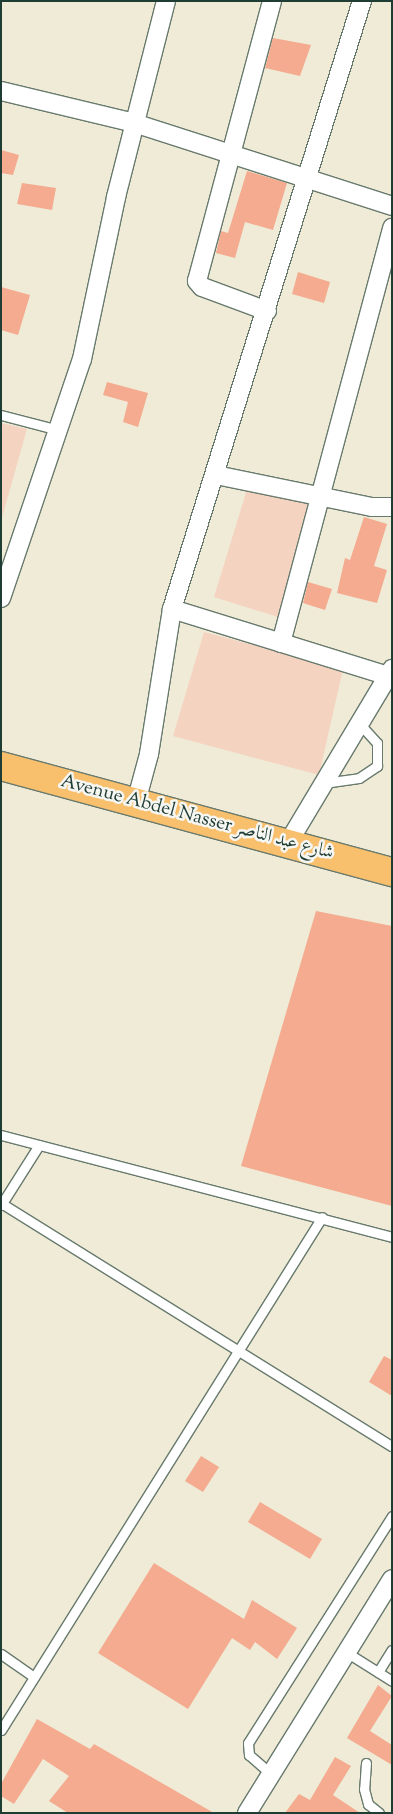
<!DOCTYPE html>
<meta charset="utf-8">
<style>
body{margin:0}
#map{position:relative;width:393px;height:1814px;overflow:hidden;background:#efebd7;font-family:"Sorts Mill Goudy",Amiri,serif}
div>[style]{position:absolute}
.built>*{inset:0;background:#f5d3c1}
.building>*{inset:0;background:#f4ab8f}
.roads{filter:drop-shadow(1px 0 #687a6d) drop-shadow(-1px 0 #687a6d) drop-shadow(0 1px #687a6d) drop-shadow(0 -1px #687a6d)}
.lane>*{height:9px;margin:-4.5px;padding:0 4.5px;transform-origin:4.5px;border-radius:4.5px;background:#fff}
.street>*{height:18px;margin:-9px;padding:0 9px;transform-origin:9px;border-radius:9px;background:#fff}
.primary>*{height:28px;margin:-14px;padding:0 14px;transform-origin:14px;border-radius:14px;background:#f8bf6c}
span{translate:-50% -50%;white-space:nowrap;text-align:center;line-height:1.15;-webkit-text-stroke:5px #f6f6f2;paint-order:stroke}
.street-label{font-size:19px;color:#1f3d34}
.frame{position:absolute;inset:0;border:2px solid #1f3d34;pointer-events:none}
</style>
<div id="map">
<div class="built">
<i style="clip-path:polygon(1px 423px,27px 429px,1px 521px)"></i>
<i style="clip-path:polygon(248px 486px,308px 503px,278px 617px,214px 597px)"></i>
<i style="clip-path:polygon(204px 632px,343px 669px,319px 775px,173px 736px)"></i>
</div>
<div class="building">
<i style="clip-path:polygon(273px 38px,311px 45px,300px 76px,265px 68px)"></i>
<i style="clip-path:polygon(1px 150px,19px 155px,13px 175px,1px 173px)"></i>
<i style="clip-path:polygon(247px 171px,287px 183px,273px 230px,245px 222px,235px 258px,216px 253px,221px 231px,228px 233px)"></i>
<i style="clip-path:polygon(22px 183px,56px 188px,52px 210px,17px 204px)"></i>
<i style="clip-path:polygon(298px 272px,330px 282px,324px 303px,292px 294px)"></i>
<i style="clip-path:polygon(1px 287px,30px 295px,18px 335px,1px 330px)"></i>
<i style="clip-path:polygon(107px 382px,148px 393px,138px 427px,123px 422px,128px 402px,103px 395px)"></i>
<i style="clip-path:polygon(364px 517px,387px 524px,374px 566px,387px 570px,377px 603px,337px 593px,345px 558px,350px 560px)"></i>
<i style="clip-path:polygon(308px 582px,332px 589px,325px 610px,303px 603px)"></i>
<i style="clip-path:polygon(316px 911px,392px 926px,392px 1206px,241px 1166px)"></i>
<i style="clip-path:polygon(384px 1356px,392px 1360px,392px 1396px,369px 1382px)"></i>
<i style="clip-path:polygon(201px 1456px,219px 1467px,203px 1492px,185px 1481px)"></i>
<i style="clip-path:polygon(260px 1502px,322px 1539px,310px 1559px,248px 1522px)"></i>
<i style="clip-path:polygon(154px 1563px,244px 1619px,252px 1600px,297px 1628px,277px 1659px,255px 1642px,250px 1650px,232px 1638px,188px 1709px,98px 1653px)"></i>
<i style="clip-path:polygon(378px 1685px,392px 1696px,370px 1731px,392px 1745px,392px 1765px,347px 1738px)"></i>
<i style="clip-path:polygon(37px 1719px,90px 1749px,94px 1744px,214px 1813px,68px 1813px,49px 1801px,69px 1776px,43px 1759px,14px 1804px,1px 1796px,1px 1784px)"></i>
<i style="clip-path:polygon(335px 1757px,351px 1766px,333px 1795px,360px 1813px,285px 1813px,299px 1794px,310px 1800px)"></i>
</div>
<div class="roads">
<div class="lane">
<i style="left:1px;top:415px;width:60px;rotate:14.5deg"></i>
<i style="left:324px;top:783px;width:35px;rotate:-8deg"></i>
<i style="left:359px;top:778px;width:22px;rotate:-34deg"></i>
<i style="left:377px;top:766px;width:23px;rotate:-90deg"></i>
<i style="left:377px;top:743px;width:25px;rotate:-132deg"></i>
<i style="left:1px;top:1135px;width:404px;rotate:14.6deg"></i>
<i style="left:1px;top:1203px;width:460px;rotate:31.9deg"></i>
<i style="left:1px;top:1205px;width:71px;rotate:-57.7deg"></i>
<i style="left:346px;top:1652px;width:54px;rotate:32.2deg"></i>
<i style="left:1px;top:1654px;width:40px;rotate:34.9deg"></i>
<i style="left:378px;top:1672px;width:26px;rotate:-58deg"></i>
<i style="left:1px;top:1730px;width:605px;rotate:-57.96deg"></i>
<i style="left:366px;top:1763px;width:26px;rotate:94deg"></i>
<i style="left:364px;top:1789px;width:16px;rotate:75deg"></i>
<i style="left:368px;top:1804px;width:14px;rotate:39deg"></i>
<i style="left:271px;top:1774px;width:29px;rotate:-139deg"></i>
<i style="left:249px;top:1755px;width:12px;rotate:-95deg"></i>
<i style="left:248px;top:1743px;width:269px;rotate:-57.6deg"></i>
</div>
<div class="street">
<i style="left:1px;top:91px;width:137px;rotate:13.5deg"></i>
<i style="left:134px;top:123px;width:271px;rotate:17.8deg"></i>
<i style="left:267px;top:311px;width:69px;rotate:-159.7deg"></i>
<i style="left:202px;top:287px;width:8px;rotate:-130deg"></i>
<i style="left:197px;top:281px;width:290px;rotate:-75deg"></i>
<i style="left:216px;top:475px;width:159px;rotate:11.6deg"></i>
<i style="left:372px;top:507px;width:20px"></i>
<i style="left:1px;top:598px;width:252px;rotate:-71.3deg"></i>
<i style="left:82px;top:359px;width:166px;rotate:-78.1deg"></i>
<i style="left:116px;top:197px;width:202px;rotate:-75.7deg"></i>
<i style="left:172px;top:609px;width:226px;rotate:17.2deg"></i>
<i style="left:281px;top:643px;width:430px;rotate:-75deg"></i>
<i style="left:136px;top:802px;width:50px;rotate:-74.8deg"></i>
<i style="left:149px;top:754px;width:147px;rotate:-81deg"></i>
<i style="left:172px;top:609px;width:637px;rotate:-72.65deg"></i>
<i style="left:288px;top:843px;width:203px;rotate:-59.1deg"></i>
<i style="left:247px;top:1813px;width:275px;rotate:-58.2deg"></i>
</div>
<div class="primary">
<i style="left:1px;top:766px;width:405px;rotate:15.2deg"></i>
</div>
</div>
<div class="street-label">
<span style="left:197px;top:818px;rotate:15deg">Avenue Abdel Nasser شارع عبد الناصر</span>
</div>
<div class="frame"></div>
</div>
